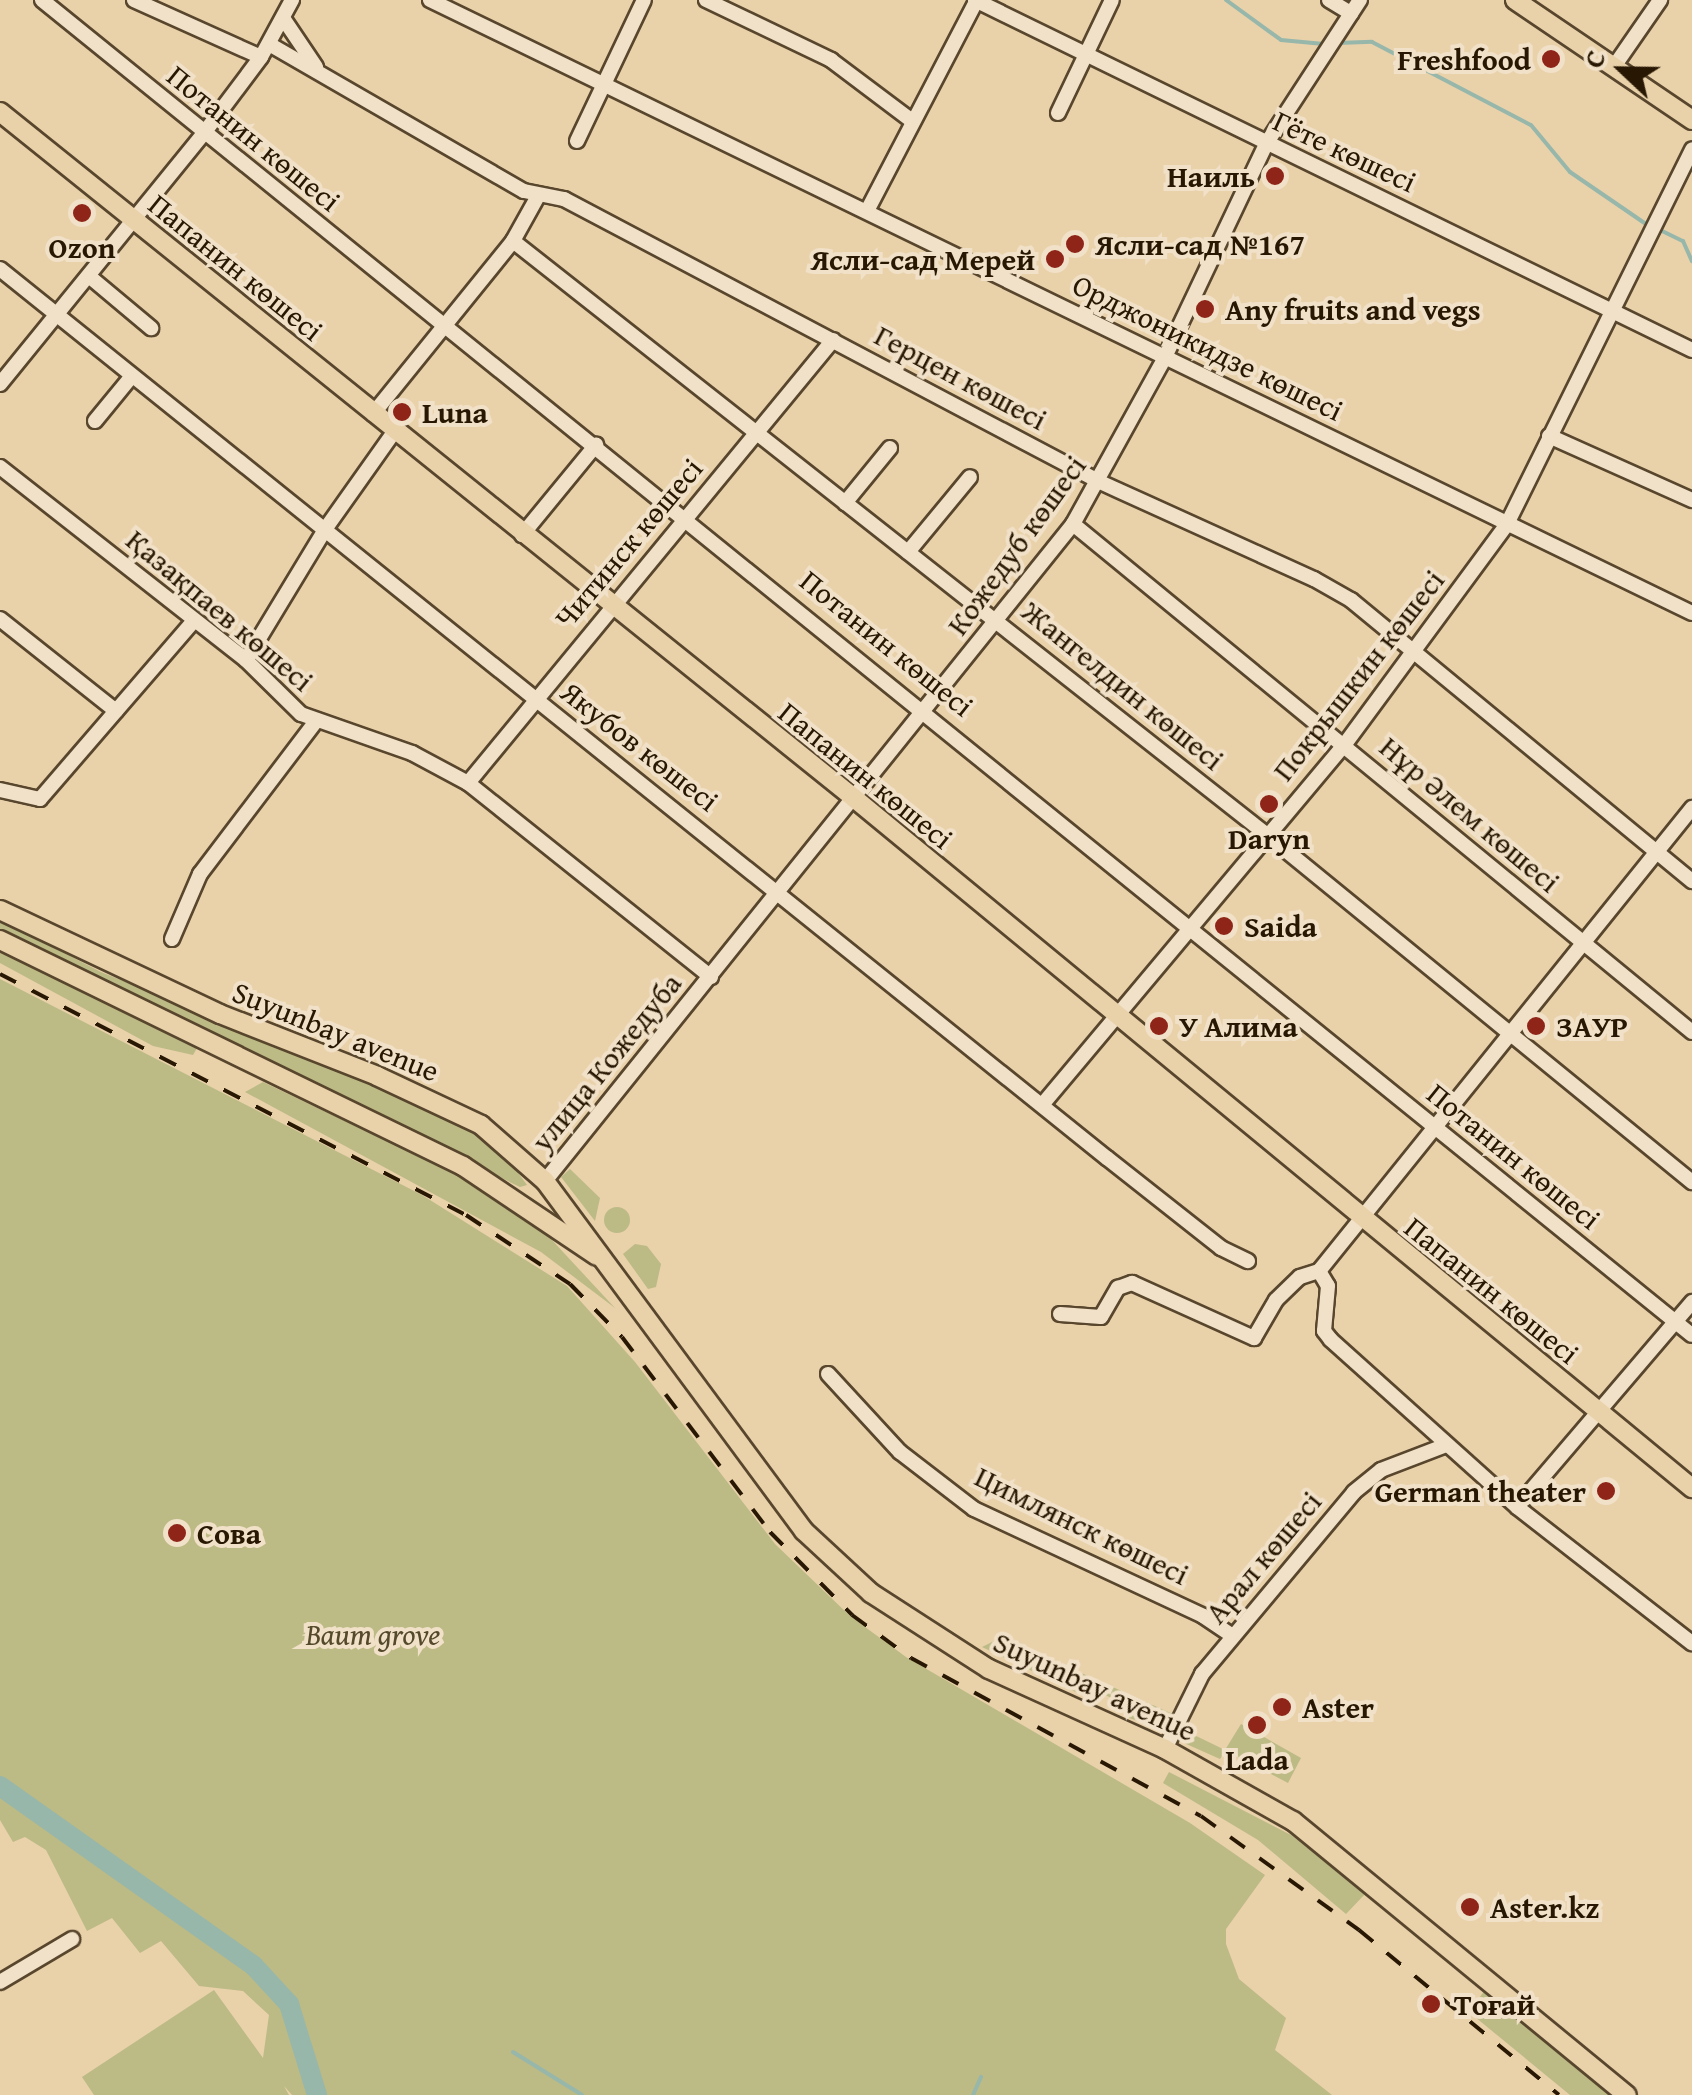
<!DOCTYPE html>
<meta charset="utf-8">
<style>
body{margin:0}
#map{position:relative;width:1692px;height:2095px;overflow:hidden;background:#e9d1aa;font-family:"Gentium Book Plus",serif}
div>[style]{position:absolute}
.green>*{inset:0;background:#bcba85}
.round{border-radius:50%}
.stream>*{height:4px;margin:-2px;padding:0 2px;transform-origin:2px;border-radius:2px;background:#97b7ab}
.river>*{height:20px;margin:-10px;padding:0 10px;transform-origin:10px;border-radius:10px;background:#97b7ab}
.roads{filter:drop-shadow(2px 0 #58462d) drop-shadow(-2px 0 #58462d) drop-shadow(0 2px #58462d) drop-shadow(0 -2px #58462d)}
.minor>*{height:14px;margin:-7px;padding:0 7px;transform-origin:7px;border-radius:7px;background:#f1e1c8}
.major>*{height:18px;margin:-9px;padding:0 9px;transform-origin:9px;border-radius:9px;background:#e9d1aa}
.rail>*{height:4px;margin-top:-2px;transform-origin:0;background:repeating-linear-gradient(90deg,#281803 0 18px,transparent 0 36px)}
.dots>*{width:28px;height:28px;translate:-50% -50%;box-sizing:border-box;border:5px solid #f1e1c8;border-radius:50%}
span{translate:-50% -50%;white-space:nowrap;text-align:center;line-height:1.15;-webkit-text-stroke:8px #f1e1c8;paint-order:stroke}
.poi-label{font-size:30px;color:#281803;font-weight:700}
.right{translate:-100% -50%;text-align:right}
.left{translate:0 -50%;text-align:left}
.street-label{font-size:30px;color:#281803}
.park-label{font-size:30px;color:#54492a;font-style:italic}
.north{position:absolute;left:1572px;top:20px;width:100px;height:100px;-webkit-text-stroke:8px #f1e1c8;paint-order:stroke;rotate:292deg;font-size:28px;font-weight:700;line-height:40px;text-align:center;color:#281803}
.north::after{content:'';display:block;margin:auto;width:35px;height:45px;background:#281803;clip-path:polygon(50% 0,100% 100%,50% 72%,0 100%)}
</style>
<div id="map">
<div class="green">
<i style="clip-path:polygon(0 920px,101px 972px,451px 1114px,503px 1152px,527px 1185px,520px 1187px,0 933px)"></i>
<i style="clip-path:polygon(0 946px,197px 1048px,193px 1055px,153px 1046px,0 963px)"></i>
<i style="clip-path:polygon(0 979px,422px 1195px,567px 1286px,635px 1362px,775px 1544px,850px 1616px,906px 1657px,1190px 1823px,1265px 1875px,1226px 1929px,1226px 1944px,1239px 1979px,1286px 2018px,1275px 2050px,1332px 2095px,292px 2095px,284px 2086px,289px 2095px,94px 2095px,82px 2077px,214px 1990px,263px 2058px,269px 2015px,243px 1991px,199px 1986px,161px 1941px,140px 1953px,112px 1918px,87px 1931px,46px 1850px,25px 1837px,13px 1842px,0 1820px)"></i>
<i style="clip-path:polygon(263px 1082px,502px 1196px,538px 1225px,615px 1308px,541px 1252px,245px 1092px)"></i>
<i style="clip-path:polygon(570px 1169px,600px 1198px,595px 1221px,561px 1177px)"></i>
<i class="round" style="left:604px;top:1207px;width:26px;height:26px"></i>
<i style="clip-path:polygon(635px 1244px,647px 1246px,661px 1264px,656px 1287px,648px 1289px,623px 1254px)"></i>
<i style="clip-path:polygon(1000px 1638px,1017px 1644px,1175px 1715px,1166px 1730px,1129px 1718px,1132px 1708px,1093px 1689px,1082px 1695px,982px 1647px)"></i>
<i style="clip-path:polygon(1241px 1724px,1301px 1758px,1288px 1783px,1226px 1750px,1220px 1759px,1184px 1743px,1188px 1732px,1225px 1750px)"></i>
<i style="clip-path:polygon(1169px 1772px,1291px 1835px,1366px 1893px,1346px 1914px,1258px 1840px,1163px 1783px)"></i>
<i style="clip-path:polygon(1485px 1990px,1609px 2095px,1570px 2095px,1469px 2012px)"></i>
</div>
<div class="stream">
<i style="left:1226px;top:0;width:68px;rotate:36deg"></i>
<i style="left:1281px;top:40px;width:43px;rotate:5.3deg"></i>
<i style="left:1338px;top:43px;width:34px;rotate:-2deg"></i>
<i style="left:1372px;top:42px;width:179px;rotate:27.6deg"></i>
<i style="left:1531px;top:125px;width:61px;rotate:50.3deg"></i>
<i style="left:1570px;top:172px;width:96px;rotate:34.4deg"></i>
<i style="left:1658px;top:229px;width:28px;rotate:26deg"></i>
<i style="left:1683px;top:241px;width:22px;rotate:66deg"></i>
<i style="left:513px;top:2052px;width:81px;rotate:31.9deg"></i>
<i style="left:973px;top:2095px;width:20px;rotate:-66deg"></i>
</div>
<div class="river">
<i style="left:0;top:1786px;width:311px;rotate:35.3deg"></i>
<i style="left:254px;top:1966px;width:52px;rotate:47.4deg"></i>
<i style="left:289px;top:2004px;width:95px;rotate:72.9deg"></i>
</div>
<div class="roads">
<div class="minor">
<i style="left:42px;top:0;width:2122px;rotate:38.98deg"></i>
<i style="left:134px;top:0;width:139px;rotate:24.2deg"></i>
<i style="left:430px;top:0;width:1403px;rotate:25.91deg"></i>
<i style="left:706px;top:0;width:139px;rotate:25.6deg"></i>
<i style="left:831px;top:60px;width:100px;rotate:36.9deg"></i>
<i style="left:975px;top:0;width:798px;rotate:26.02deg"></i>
<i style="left:1329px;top:0;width:26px;rotate:31deg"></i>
<i style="left:283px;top:18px;width:59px;rotate:56deg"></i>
<i style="left:269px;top:44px;width:294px;rotate:30deg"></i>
<i style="left:524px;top:191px;width:41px;rotate:11.3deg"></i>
<i style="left:564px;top:199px;width:606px;rotate:27.83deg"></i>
<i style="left:1100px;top:482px;width:235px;rotate:24.4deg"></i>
<i style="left:1314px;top:579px;width:43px;rotate:29.6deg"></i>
<i style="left:1351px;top:600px;width:442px;rotate:39.5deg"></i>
<i style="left:1613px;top:68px;width:83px;rotate:-55.3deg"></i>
<i style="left:1058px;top:113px;width:125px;rotate:-64.5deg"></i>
<i style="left:577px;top:141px;width:156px;rotate:-64.6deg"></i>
<i style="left:867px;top:211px;width:238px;rotate:-62.5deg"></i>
<i style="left:513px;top:241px;width:960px;rotate:38.23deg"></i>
<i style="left:1267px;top:835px;width:549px;rotate:39.23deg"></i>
<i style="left:0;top:269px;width:1420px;rotate:38.77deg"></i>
<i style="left:1107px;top:1158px;width:145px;rotate:38.3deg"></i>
<i style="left:1221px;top:1248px;width:30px;rotate:26deg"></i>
<i style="left:90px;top:277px;width:80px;rotate:39.9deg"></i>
<i style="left:0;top:384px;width:323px;rotate:-50.9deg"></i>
<i style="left:204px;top:133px;width:95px;rotate:-53.1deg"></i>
<i style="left:261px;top:57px;width:65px;rotate:-61.5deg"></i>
<i style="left:373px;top:414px;width:223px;rotate:-51deg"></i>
<i style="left:513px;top:241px;width:51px;rotate:-60.9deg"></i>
<i style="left:95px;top:421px;width:58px;rotate:-50.6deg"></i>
<i style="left:1549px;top:436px;width:157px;rotate:24.1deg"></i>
<i style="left:0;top:467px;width:313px;rotate:38.1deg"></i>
<i style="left:246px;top:660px;width:77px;rotate:44.5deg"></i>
<i style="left:301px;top:714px;width:118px;rotate:19.4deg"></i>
<i style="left:412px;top:753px;width:64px;rotate:28.2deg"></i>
<i style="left:468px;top:783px;width:311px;rotate:38.6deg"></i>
<i style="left:845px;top:503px;width:71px;rotate:-50.7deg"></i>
<i style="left:1073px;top:524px;width:801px;rotate:39.37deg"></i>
<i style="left:522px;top:535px;width:117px;rotate:-50.6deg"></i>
<i style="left:908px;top:552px;width:97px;rotate:-50.4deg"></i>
<i style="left:0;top:619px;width:148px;rotate:38.4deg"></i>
<i style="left:246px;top:660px;width:154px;rotate:-58.8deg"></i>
<i style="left:326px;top:528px;width:118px;rotate:-54.7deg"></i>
<i style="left:468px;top:783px;width:574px;rotate:-50.51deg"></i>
<i style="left:0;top:790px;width:41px;rotate:12.7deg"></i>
<i style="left:40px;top:799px;width:234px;rotate:-49.2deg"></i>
<i style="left:172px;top:939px;width:71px;rotate:-66.7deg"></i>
<i style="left:200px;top:874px;width:193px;rotate:-52.8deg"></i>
<i style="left:1042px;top:1105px;width:471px;rotate:-50deg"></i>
<i style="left:1345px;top:744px;width:273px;rotate:-53.6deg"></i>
<i style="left:1507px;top:524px;width:418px;rotate:-63.7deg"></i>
<i style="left:545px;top:1181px;width:843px;rotate:-51.21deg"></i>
<i style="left:1073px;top:524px;width:191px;rotate:-61.1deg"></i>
<i style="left:1165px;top:357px;width:236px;rotate:-64.6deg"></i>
<i style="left:1266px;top:144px;width:172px;rotate:-56.9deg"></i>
<i style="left:1319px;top:1271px;width:595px;rotate:-51.14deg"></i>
<i style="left:1319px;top:1271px;width:17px;rotate:59deg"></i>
<i style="left:1328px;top:1286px;width:45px;rotate:95.1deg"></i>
<i style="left:1324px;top:1331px;width:11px;rotate:52deg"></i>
<i style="left:1331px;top:1340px;width:250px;rotate:41.9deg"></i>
<i style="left:1517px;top:1507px;width:222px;rotate:37.9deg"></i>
<i style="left:1060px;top:1314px;width:41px;rotate:4.2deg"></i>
<i style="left:1101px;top:1317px;width:34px;rotate:-60deg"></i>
<i style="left:1118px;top:1288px;width:15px;rotate:-20deg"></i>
<i style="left:1132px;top:1283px;width:134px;rotate:24.3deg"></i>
<i style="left:1254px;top:1338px;width:44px;rotate:-59.9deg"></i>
<i style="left:1276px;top:1300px;width:33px;rotate:-44deg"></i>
<i style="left:1300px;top:1277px;width:20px;rotate:-18deg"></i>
<i style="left:828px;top:1374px;width:106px;rotate:47.3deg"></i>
<i style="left:900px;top:1452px;width:93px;rotate:37.6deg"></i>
<i style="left:974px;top:1509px;width:253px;rotate:25deg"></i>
<i style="left:1203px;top:1616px;width:34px;rotate:34deg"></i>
<i style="left:1517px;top:1507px;width:270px;rotate:-49.5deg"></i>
<i style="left:1165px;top:1749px;width:84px;rotate:-63.7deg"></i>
<i style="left:1202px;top:1674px;width:237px;rotate:-50.1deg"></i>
<i style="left:1354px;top:1492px;width:35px;rotate:-39deg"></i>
<i style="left:1381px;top:1470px;width:70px;rotate:-21deg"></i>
<i style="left:0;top:1982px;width:84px;rotate:-30.8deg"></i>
</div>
<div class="major">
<i style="left:1515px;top:0;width:214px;rotate:34.1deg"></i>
<i style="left:0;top:112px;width:1095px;rotate:38.77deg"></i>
<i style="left:854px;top:798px;width:1086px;rotate:39.47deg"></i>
<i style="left:0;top:910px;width:243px;rotate:25.3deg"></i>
<i style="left:220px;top:1014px;width:169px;rotate:21.5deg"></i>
<i style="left:377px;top:1076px;width:115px;rotate:25.2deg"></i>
<i style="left:481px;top:1125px;width:85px;rotate:41.2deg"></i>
<i style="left:545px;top:1181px;width:435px;rotate:53.5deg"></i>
<i style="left:804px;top:1531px;width:91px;rotate:42.8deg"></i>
<i style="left:871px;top:1593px;width:140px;rotate:32.8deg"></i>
<i style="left:989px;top:1669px;width:193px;rotate:24.4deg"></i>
<i style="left:1165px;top:1749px;width:147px;rotate:29.4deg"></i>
<i style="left:1293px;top:1821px;width:432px;rotate:39.4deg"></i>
<i style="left:0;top:940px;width:515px;rotate:26.02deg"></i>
<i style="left:463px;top:1166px;width:161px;rotate:33.9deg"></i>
</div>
</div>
<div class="rail">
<i style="left:0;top:974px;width:525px;rotate:27.35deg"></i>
<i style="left:466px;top:1215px;width:125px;rotate:33.6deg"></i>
<i style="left:570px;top:1284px;width:74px;rotate:45.5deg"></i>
<i style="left:622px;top:1337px;width:245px;rotate:52.8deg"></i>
<i style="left:770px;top:1532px;width:117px;rotate:45.3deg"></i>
<i style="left:852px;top:1615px;width:73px;rotate:36.1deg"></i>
<i style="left:911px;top:1658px;width:330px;rotate:28.6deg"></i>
<i style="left:1201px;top:1816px;width:195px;rotate:35.8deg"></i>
<i style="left:1359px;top:1930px;width:259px;rotate:39.5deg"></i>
</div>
<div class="dots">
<i style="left:1551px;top:59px;background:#8f2418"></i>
<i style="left:1275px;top:176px;background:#8f2418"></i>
<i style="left:82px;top:213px;background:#8f2418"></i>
<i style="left:1075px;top:244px;background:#8f2418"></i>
<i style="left:1055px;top:259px;background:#8f2418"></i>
<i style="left:1205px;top:309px;background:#8f2418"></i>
<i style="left:402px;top:412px;background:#8f2418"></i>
<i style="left:1269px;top:804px;background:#8f2418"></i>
<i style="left:1224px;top:926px;background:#8f2418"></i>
<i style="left:1159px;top:1026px;background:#8f2418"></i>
<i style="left:1536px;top:1026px;background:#8f2418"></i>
<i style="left:1606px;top:1491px;background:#8f2418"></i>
<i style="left:177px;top:1533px;background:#8f2418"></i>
<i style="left:1282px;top:1707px;background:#8f2418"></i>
<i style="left:1257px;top:1725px;background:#8f2418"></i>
<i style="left:1470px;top:1907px;background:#8f2418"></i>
<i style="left:1431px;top:2004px;background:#8f2418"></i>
</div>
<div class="poi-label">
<span class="right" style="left:1531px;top:59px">Freshfood</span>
<span class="right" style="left:1255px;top:176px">Наиль</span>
<span class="left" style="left:1095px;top:244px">Ясли-сад №167</span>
<span style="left:82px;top:247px">Ozon</span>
<span class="right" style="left:1035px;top:259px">Ясли-сад Мерей</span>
<span class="left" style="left:1225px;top:309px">Any fruits and vegs</span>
<span class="left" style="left:422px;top:412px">Luna</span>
<span style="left:1269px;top:838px">Daryn</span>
<span class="left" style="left:1244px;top:926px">Saida</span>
<span class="left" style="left:1179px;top:1026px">У Алима</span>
<span class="left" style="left:1556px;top:1026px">ЗАУР</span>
<span class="right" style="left:1586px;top:1491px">German theater</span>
<span class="left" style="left:197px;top:1533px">Сова</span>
<span class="left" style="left:1302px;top:1707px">Aster</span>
<span style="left:1257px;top:1759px">Lada</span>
<span class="left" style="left:1490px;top:1907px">Aster.kz</span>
<span class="left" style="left:1454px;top:2004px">Тоғай</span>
</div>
<div class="street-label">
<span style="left:254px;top:138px;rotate:39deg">Потанин көшесі</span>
<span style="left:1345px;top:151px;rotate:25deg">Гёте көшесі</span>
<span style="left:236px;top:267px;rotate:39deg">Папанин көшесі</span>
<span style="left:1208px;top:347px;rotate:26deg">Орджоникидзе көшесі</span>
<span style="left:961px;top:377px;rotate:28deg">Герцен көшесі</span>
<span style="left:628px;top:543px;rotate:-50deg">Читинск көшесі</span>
<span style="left:1016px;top:545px;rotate:-54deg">Кожедуб көшесі</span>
<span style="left:220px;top:610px;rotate:40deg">Қазақпаев көшесі</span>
<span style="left:887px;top:643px;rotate:39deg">Потанин көшесі</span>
<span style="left:1358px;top:675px;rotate:-52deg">Покрышкин көшесі</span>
<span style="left:1123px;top:685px;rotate:39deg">Жангелдин көшесі</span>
<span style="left:640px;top:746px;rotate:38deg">Якубов көшесі</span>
<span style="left:866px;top:775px;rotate:39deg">Папанин көшесі</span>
<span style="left:1470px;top:814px;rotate:40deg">Нұр Әлем көшесі</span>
<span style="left:336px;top:1031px;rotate:22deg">Suyunbay avenue</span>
<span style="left:606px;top:1062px;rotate:-51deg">улица Кожедуба</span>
<span style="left:1514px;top:1156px;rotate:39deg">Потанин көшесі</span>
<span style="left:1492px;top:1290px;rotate:39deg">Папанин көшесі</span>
<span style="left:1082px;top:1525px;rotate:26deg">Цимлянск көшесі</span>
<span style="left:1263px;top:1557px;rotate:-50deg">Арал көшесі</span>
<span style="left:1095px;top:1686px;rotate:25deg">Suyunbay avenue</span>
</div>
<div class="park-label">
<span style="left:373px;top:1634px">Baum grove</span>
</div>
<div class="north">С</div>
</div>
